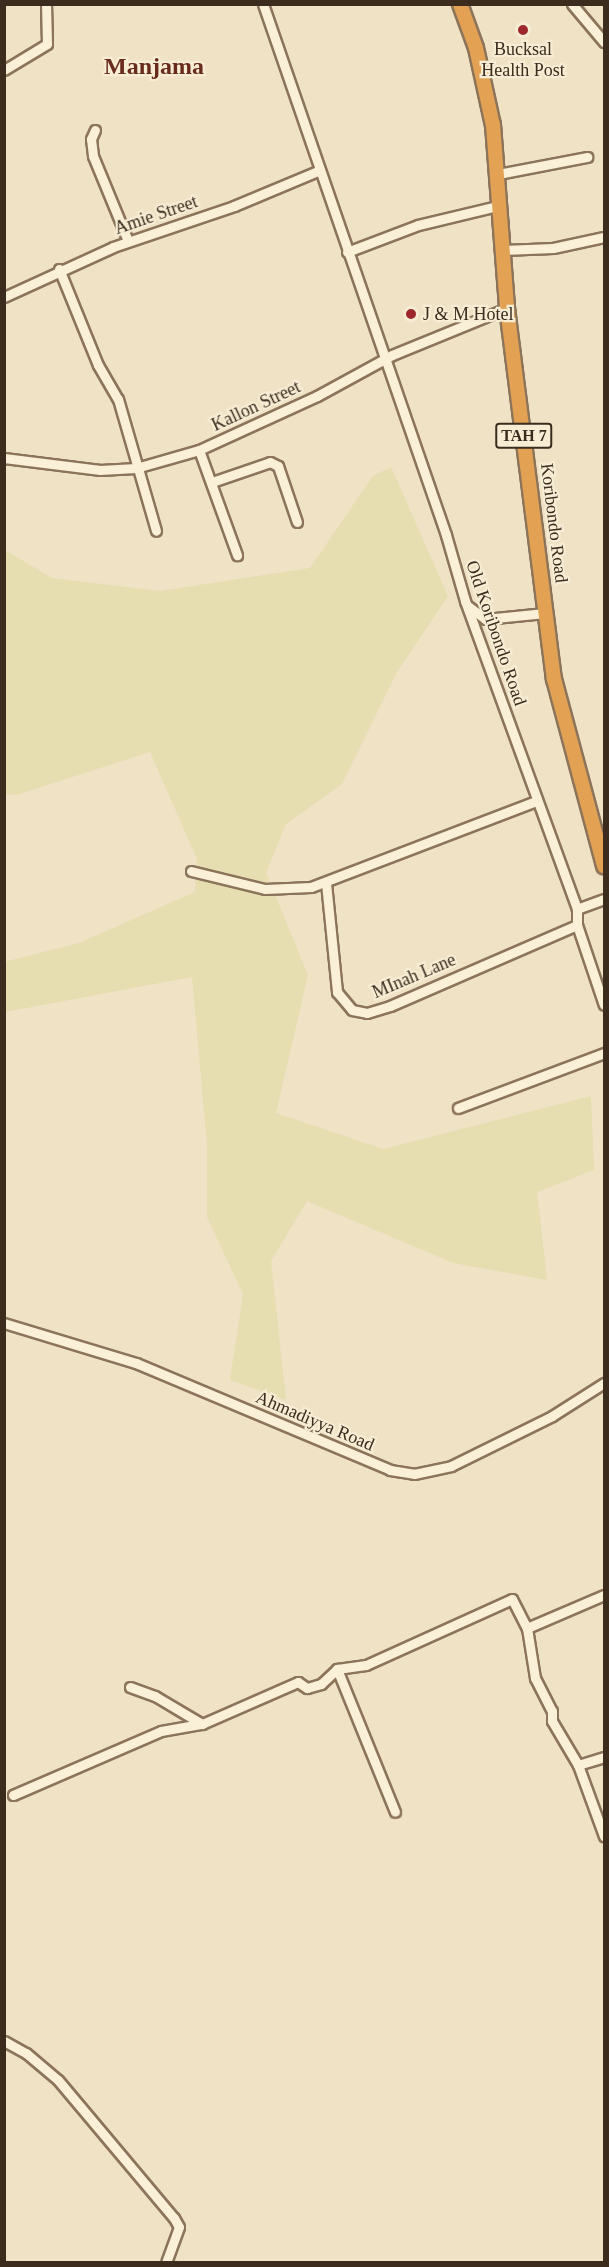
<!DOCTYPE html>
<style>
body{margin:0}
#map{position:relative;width:609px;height:2267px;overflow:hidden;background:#f0e2c4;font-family:Georgia,serif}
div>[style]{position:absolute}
.farmland>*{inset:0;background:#e6ddb1}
.roads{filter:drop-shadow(2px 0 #8c745a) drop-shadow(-2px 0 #8c745a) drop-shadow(0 2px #8c745a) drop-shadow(0 -2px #8c745a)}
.minor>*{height:9px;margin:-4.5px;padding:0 4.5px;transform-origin:4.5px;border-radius:4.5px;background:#faf0d8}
.highway>*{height:14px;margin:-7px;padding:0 7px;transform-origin:7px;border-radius:7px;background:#e2a153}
.dots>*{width:16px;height:16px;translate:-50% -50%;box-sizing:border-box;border:3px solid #f7edd4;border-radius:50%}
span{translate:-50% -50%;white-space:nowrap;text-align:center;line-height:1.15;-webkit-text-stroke:4.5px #f7edd4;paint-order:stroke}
.shield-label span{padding:2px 4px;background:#f7edd4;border:2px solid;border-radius:4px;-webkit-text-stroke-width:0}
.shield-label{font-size:16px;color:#3b2c1e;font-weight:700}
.poi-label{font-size:18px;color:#3b2c1e}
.left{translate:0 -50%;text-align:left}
.street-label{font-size:18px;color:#3b2c1e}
.district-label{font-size:24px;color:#692b1c;font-weight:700}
.frame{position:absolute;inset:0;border:6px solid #3b2c1e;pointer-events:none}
</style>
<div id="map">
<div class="farmland">
<i style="clip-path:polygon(391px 467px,448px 596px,397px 672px,342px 784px,286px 824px,266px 873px,308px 975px,276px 1113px,383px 1149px,591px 1096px,594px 1170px,537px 1192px,547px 1280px,453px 1263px,307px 1201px,271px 1261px,286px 1400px,230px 1380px,243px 1294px,207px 1217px,207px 1145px,192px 977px,5px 1012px,4px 962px,79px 943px,195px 892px,197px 859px,150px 752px,16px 795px,5px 794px,5px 550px,52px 578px,160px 591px,310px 568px,373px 476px)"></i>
</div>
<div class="roads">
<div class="minor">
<i style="left:263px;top:4px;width:562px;rotate:70.98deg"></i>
<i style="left:446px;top:535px;width:69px;rotate:73.9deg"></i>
<i style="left:465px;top:601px;width:328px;rotate:70deg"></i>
<i style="left:572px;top:4px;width:50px;rotate:49.9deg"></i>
<i style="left:4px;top:70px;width:50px;rotate:-31.2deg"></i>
<i style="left:47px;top:44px;width:40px;rotate:-91.4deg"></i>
<i style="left:95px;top:130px;width:10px;rotate:114deg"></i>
<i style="left:91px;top:139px;width:17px;rotate:83deg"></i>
<i style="left:93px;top:156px;width:92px;rotate:67.6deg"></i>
<i style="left:498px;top:174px;width:91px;rotate:-10.8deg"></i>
<i style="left:503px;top:250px;width:50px;rotate:-2.3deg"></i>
<i style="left:553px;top:248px;width:52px;rotate:-12.2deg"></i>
<i style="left:347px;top:252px;width:76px;rotate:-20.8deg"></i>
<i style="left:418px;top:225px;width:82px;rotate:-13.4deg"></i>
<i style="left:59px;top:269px;width:104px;rotate:67.9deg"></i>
<i style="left:98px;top:365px;width:39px;rotate:60deg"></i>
<i style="left:118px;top:399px;width:137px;rotate:73.9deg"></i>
<i style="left:4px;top:297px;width:120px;rotate:-24.6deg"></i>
<i style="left:113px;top:247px;width:128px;rotate:-18.7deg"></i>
<i style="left:234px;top:206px;width:93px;rotate:-22.7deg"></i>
<i style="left:199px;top:450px;width:112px;rotate:70.1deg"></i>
<i style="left:4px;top:458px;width:97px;rotate:7.1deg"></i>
<i style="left:100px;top:470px;width:36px;rotate:-3deg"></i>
<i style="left:136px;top:468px;width:66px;rotate:-15.9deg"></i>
<i style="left:199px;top:450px;width:130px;rotate:-24.6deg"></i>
<i style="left:317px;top:396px;width:85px;rotate:-28.7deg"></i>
<i style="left:392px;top:355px;width:124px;rotate:-22.2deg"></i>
<i style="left:212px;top:482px;width:61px;rotate:-19deg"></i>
<i style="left:270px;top:462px;width:9px;rotate:27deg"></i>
<i style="left:278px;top:466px;width:59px;rotate:71.3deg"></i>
<i style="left:468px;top:606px;width:21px;rotate:37deg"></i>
<i style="left:485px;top:619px;width:60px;rotate:-5.7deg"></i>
<i style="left:191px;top:871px;width:76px;rotate:13.7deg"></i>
<i style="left:265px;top:889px;width:46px;rotate:-2.5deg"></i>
<i style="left:311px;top:887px;width:241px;rotate:-20.9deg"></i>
<i style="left:326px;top:883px;width:110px;rotate:84.2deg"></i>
<i style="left:337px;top:992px;width:23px;rotate:50deg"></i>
<i style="left:352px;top:1010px;width:15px;rotate:11deg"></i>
<i style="left:367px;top:1013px;width:24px;rotate:-17deg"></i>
<i style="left:390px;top:1006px;width:204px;rotate:-23.4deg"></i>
<i style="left:604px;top:899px;width:29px;rotate:160deg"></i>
<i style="left:577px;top:909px;width:16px;rotate:90deg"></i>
<i style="left:577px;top:925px;width:84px;rotate:71.4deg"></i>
<i style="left:458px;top:1108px;width:156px;rotate:-20.6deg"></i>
<i style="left:4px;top:1323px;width:138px;rotate:16.9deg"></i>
<i style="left:136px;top:1363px;width:276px;rotate:22.8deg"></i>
<i style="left:390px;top:1470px;width:24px;rotate:9deg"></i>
<i style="left:414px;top:1474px;width:38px;rotate:-12deg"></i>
<i style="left:451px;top:1466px;width:113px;rotate:-26.3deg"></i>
<i style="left:552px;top:1416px;width:62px;rotate:-32.4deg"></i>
<i style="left:527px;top:1628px;width:51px;rotate:80.9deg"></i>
<i style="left:535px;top:1678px;width:37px;rotate:63deg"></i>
<i style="left:552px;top:1711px;width:10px;rotate:90deg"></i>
<i style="left:552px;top:1721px;width:51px;rotate:59.4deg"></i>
<i style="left:578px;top:1765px;width:76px;rotate:69.9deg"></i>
<i style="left:337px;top:1669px;width:154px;rotate:67.9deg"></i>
<i style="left:130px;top:1687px;width:27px;rotate:20deg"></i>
<i style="left:155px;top:1696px;width:55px;rotate:30.8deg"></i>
<i style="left:202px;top:1724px;width:105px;rotate:-23.6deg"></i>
<i style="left:298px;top:1682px;width:11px;rotate:34deg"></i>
<i style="left:307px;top:1688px;width:15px;rotate:-16deg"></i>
<i style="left:321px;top:1684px;width:22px;rotate:-43deg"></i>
<i style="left:337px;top:1669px;width:29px;rotate:-8deg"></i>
<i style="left:366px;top:1665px;width:160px;rotate:-24.3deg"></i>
<i style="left:512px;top:1599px;width:33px;rotate:63deg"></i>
<i style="left:527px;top:1628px;width:84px;rotate:-23.2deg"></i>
<i style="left:578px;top:1765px;width:27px;rotate:-17deg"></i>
<i style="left:13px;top:1795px;width:161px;rotate:-23.4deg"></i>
<i style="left:161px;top:1731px;width:40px;rotate:-10deg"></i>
<i style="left:4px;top:2041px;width:25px;rotate:29deg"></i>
<i style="left:26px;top:2053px;width:42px;rotate:40.2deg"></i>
<i style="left:58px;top:2080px;width:180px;rotate:50deg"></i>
<i style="left:174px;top:2218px;width:10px;rotate:61deg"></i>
<i style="left:179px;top:2227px;width:37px;rotate:110deg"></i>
</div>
<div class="highway">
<i style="left:460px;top:4px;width:47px;rotate:70deg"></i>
<i style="left:476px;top:48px;width:79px;rotate:77.6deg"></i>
<i style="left:493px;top:125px;width:184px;rotate:85.6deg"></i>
<i style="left:507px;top:308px;width:374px;rotate:82.8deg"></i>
<i style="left:554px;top:679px;width:194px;rotate:75deg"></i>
</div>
</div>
<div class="dots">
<i style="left:523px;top:30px;background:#9d272a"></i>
<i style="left:411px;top:314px;background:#9d272a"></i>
</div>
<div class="shield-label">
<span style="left:524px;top:436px">TAH 7</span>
</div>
<div class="poi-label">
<span style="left:523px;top:60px">Bucksal<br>Health Post</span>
<span class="left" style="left:423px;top:314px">J &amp; M Hotel</span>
</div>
<div class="street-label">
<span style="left:156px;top:215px;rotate:-19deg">Amie Street</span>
<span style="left:256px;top:406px;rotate:-25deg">Kallon Street</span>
<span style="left:554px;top:523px;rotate:83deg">Koribondo Road</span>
<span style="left:496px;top:633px;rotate:71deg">Old Koribondo Road</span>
<span style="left:414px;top:976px;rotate:-23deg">MInah Lane</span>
<span style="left:315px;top:1421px;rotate:23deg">Ahmadiyya Road</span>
</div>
<div class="district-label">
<span style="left:154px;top:67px">Manjama</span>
</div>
<div class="frame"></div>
</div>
